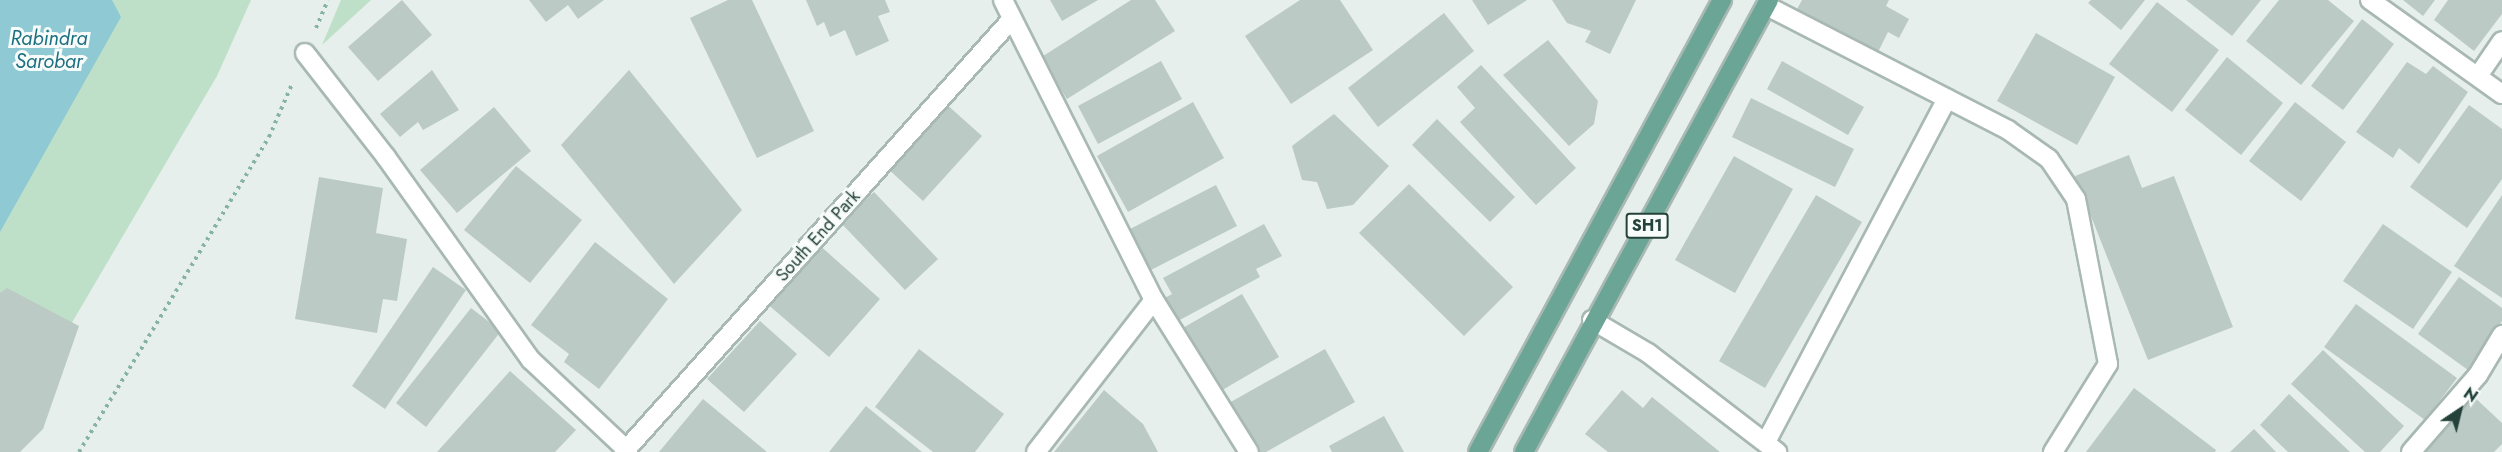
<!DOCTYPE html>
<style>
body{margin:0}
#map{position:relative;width:2502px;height:452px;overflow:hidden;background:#e6efeb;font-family:Jost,sans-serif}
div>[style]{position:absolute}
.green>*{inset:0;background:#bfe0c8}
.water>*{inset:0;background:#8ec9d4}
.building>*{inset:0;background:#bbcac4}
.path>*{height:4px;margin-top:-2px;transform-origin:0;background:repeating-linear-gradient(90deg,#86b3a5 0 3px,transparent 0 7.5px)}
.roads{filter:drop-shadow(2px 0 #a8b8b2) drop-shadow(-2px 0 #a8b8b2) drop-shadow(0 2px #a8b8b2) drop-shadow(0 -2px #a8b8b2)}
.service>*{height:18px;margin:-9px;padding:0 9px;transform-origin:9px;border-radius:9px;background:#fff}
.minor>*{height:18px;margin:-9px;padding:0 9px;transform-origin:9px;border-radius:9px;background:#fff}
.primary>*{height:18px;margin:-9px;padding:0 9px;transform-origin:9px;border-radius:9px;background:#6aa596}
span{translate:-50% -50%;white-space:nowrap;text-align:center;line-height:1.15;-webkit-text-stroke:6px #f7fbf9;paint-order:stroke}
.shield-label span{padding:2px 4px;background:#f7fbf9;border:2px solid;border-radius:4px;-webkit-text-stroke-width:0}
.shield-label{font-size:16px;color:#24423a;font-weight:700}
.street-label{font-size:18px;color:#24423a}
.water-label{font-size:20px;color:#1c6f80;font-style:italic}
.north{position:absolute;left:2430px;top:380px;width:60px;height:60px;-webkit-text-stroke:4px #f7fbf9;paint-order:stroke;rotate:35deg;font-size:16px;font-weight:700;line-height:24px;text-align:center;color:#24423a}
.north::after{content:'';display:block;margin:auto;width:21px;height:27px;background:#24423a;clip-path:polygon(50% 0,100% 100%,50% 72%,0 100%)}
</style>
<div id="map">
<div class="green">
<i style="clip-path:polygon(0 0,251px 0,217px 76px,0 445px)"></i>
<i style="clip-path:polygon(341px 0,371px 0,322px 45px)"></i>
</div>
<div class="water">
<i style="clip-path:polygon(0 0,112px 0,121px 17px,0 232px)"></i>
</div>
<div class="building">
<i style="clip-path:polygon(402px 0,432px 35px,378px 81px,348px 47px)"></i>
<i style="clip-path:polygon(529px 0,604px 0,578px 19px,568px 5px,546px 22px)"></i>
<i style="clip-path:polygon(728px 0,752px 0,814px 131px,757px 158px,690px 18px)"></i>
<i style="clip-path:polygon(806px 0,885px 0,890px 12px,878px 16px,889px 41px,856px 56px,845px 30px,830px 37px,824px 22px,817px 26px)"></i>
<i style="clip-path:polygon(1050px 0,1098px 0,1062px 21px)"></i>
<i style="clip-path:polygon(1131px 0,1155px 0,1175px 31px,1067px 99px,1040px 58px)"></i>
<i style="clip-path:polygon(1300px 0,1340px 0,1373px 50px,1291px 104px,1245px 36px)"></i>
<i style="clip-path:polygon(1472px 0,1527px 0,1488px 25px)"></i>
<i style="clip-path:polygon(1552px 0,1636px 0,1610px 54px,1585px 42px,1591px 31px,1567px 23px)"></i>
<i style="clip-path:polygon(1802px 0,1889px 0,1886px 6px,1909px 19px,1899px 38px,1888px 32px,1877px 54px,1796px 11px)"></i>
<i style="clip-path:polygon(2091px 0,2145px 0,2121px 30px,2088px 3px)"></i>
<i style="clip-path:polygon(2186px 0,2261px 0,2232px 36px)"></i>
<i style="clip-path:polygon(2279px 0,2328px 0,2354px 21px,2301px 85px,2246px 41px)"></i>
<i style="clip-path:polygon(2403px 0,2435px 0,2423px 16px)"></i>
<i style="clip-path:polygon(2448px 0,2502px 0,2502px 14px,2474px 51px,2434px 20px)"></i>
<i style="clip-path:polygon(2157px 2px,2219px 50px,2172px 112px,2109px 64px)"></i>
<i style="clip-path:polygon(1444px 13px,1474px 51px,1378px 127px,1348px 88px)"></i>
<i style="clip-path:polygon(2362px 19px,2394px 44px,2343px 110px,2311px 86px)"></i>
<i style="clip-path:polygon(2036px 33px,2115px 77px,2077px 145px,1997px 101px)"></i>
<i style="clip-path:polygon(1548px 40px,1598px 101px,1594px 124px,1569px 146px,1503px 75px)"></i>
<i style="clip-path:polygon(2227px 57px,2283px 103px,2241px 155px,2185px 110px)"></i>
<i style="clip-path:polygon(1161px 61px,1182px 99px,1098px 144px,1078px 106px)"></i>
<i style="clip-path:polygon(1782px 61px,1864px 107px,1848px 135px,1767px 89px)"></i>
<i style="clip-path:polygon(2407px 62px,2426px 74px,2433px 66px,2468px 92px,2419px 164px,2399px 148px,2393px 158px,2356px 132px)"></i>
<i style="clip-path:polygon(1481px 65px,1576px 168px,1536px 205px,1460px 122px,1475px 108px,1457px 87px)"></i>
<i style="clip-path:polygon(432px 70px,459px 110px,423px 130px,418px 122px,400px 137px,380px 114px)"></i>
<i style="clip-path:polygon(629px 70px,742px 210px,674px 284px,561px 145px)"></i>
<i style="clip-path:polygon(1751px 98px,1854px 149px,1835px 187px,1732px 137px)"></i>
<i style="clip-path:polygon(1193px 102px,1224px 158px,1128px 212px,1097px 156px)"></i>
<i style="clip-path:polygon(2295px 102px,2346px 142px,2301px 201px,2249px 161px)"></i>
<i style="clip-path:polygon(945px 103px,982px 136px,923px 201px,886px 167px)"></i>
<i style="clip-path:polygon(2469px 105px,2502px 129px,2502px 179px,2467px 228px,2410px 187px)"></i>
<i style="clip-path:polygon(494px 107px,531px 151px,457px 213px,420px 170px)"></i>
<i style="clip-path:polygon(1334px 114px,1389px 166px,1353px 205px,1327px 209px,1317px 182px,1302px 180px,1292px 146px)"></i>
<i style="clip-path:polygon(1437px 119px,1515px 197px,1490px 222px,1412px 145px)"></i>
<i style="clip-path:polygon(2129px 155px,2142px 188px,2174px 176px,2233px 327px,2148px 360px,2075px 176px)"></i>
<i style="clip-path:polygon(1734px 156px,1793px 189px,1735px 293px,1675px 260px)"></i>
<i style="clip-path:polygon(516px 166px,582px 220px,530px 283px,464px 230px)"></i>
<i style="clip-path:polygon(319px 177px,383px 188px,376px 233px,407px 239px,397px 301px,383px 299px,377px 333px,295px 319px)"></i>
<i style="clip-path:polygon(1409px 184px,1513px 287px,1464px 336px,1359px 233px)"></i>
<i style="clip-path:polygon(1216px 185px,1237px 226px,1147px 272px,1126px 231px)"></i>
<i style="clip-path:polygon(874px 192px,938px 259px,905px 290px,841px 223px)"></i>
<i style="clip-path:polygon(1816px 195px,1862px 222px,1765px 388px,1719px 361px)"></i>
<i style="clip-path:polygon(2502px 195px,2502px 298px,2454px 266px)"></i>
<i style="clip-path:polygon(1264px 224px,1282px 256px,1256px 269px,1260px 277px,1176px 322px,1163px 299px,1172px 294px,1163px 278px)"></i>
<i style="clip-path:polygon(2383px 224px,2452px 272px,2413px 329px,2343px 281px)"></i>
<i style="clip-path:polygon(595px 242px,668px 299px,599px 389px,564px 362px,569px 354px,531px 325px)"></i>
<i style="clip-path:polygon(817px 243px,880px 299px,829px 357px,765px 302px)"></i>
<i style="clip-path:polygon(433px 267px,466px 290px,385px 409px,352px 386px)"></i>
<i style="clip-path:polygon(2459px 277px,2502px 308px,2502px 321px,2468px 370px,2418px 334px)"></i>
<i style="clip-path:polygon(7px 288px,79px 326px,43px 429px,20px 452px,0 452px,0 293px)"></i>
<i style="clip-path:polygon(1242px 294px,1279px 357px,1219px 392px,1181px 329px)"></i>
<i style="clip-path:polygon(2356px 304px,2457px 378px,2425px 420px,2324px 347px)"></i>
<i style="clip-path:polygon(471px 308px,501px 331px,426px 427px,396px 403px)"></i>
<i style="clip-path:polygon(760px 321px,797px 354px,744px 412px,707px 379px)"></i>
<i style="clip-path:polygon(919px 349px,1004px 414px,975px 452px,933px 452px,875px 407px)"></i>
<i style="clip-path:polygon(1325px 349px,1355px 402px,1266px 452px,1256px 452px,1229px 403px)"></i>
<i style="clip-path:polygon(2323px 350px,2404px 426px,2380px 452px,2365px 452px,2291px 384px)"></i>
<i style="clip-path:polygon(510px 371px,576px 430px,555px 452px,437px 452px)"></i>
<i style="clip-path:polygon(2134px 388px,2216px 450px,2215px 452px,2086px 452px)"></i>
<i style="clip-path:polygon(1104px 390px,1143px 424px,1158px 452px,1054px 452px)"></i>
<i style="clip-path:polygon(1622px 390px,1643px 408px,1652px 397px,1720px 452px,1608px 452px,1585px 434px)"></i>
<i style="clip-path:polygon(2289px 394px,2350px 452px,2288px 452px,2260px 425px)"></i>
<i style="clip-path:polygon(2472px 395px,2502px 423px,2502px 444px,2494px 452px,2418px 452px)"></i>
<i style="clip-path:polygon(703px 399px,767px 452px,659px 452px)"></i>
<i style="clip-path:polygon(866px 406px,922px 452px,829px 452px)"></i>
<i style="clip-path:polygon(1384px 416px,1404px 452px,1332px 452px,1329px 446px)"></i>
<i style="clip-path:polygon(2254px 429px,2276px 452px,2230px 452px)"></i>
</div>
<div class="path">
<i style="left:316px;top:28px;width:30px;rotate:-67deg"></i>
<i style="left:79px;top:452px;width:368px;rotate:-58.9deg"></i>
<i style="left:269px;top:137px;width:58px;rotate:-66.5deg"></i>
</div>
<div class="roads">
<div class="service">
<i style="left:2478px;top:76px;width:42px;rotate:-55.6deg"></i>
</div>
<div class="minor">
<i style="left:1003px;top:0;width:336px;rotate:63.3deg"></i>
<i style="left:1154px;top:300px;width:179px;rotate:58deg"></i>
<i style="left:2370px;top:0;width:162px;rotate:35.5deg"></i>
<i style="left:1767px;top:6px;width:271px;rotate:27.2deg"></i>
<i style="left:2008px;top:130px;width:50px;rotate:35.3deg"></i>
<i style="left:2049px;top:159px;width:48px;rotate:56deg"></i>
<i style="left:2076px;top:199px;width:168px;rotate:79deg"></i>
<i style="left:2108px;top:364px;width:104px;rotate:122deg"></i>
<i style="left:305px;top:53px;width:132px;rotate:52.1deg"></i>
<i style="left:386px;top:157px;width:249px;rotate:54.5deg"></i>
<i style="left:531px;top:360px;width:132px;rotate:43.2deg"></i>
<i style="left:1592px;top:320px;width:65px;rotate:30.5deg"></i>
<i style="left:1648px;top:353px;width:163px;rotate:37.5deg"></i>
<i style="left:1766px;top:442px;width:388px;rotate:-62.2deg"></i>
<i style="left:624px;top:452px;width:581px;rotate:-48.14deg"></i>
<i style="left:1036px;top:452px;width:192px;rotate:-52.2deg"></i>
<i style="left:2411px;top:452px;width:102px;rotate:-49deg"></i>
<i style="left:2478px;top:375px;width:47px;rotate:-59deg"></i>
</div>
<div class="primary">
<i style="left:1478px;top:452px;width:514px;rotate:-61.64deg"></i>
<i style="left:1524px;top:452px;width:514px;rotate:-61.54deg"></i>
</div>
</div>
<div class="shield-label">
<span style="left:1647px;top:226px">SH1</span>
</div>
<div class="street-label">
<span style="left:818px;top:236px;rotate:-48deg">South End Park</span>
</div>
<div class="water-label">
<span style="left:49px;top:50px">Rabindra<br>Sarobar</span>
</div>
<div class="north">N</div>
</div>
